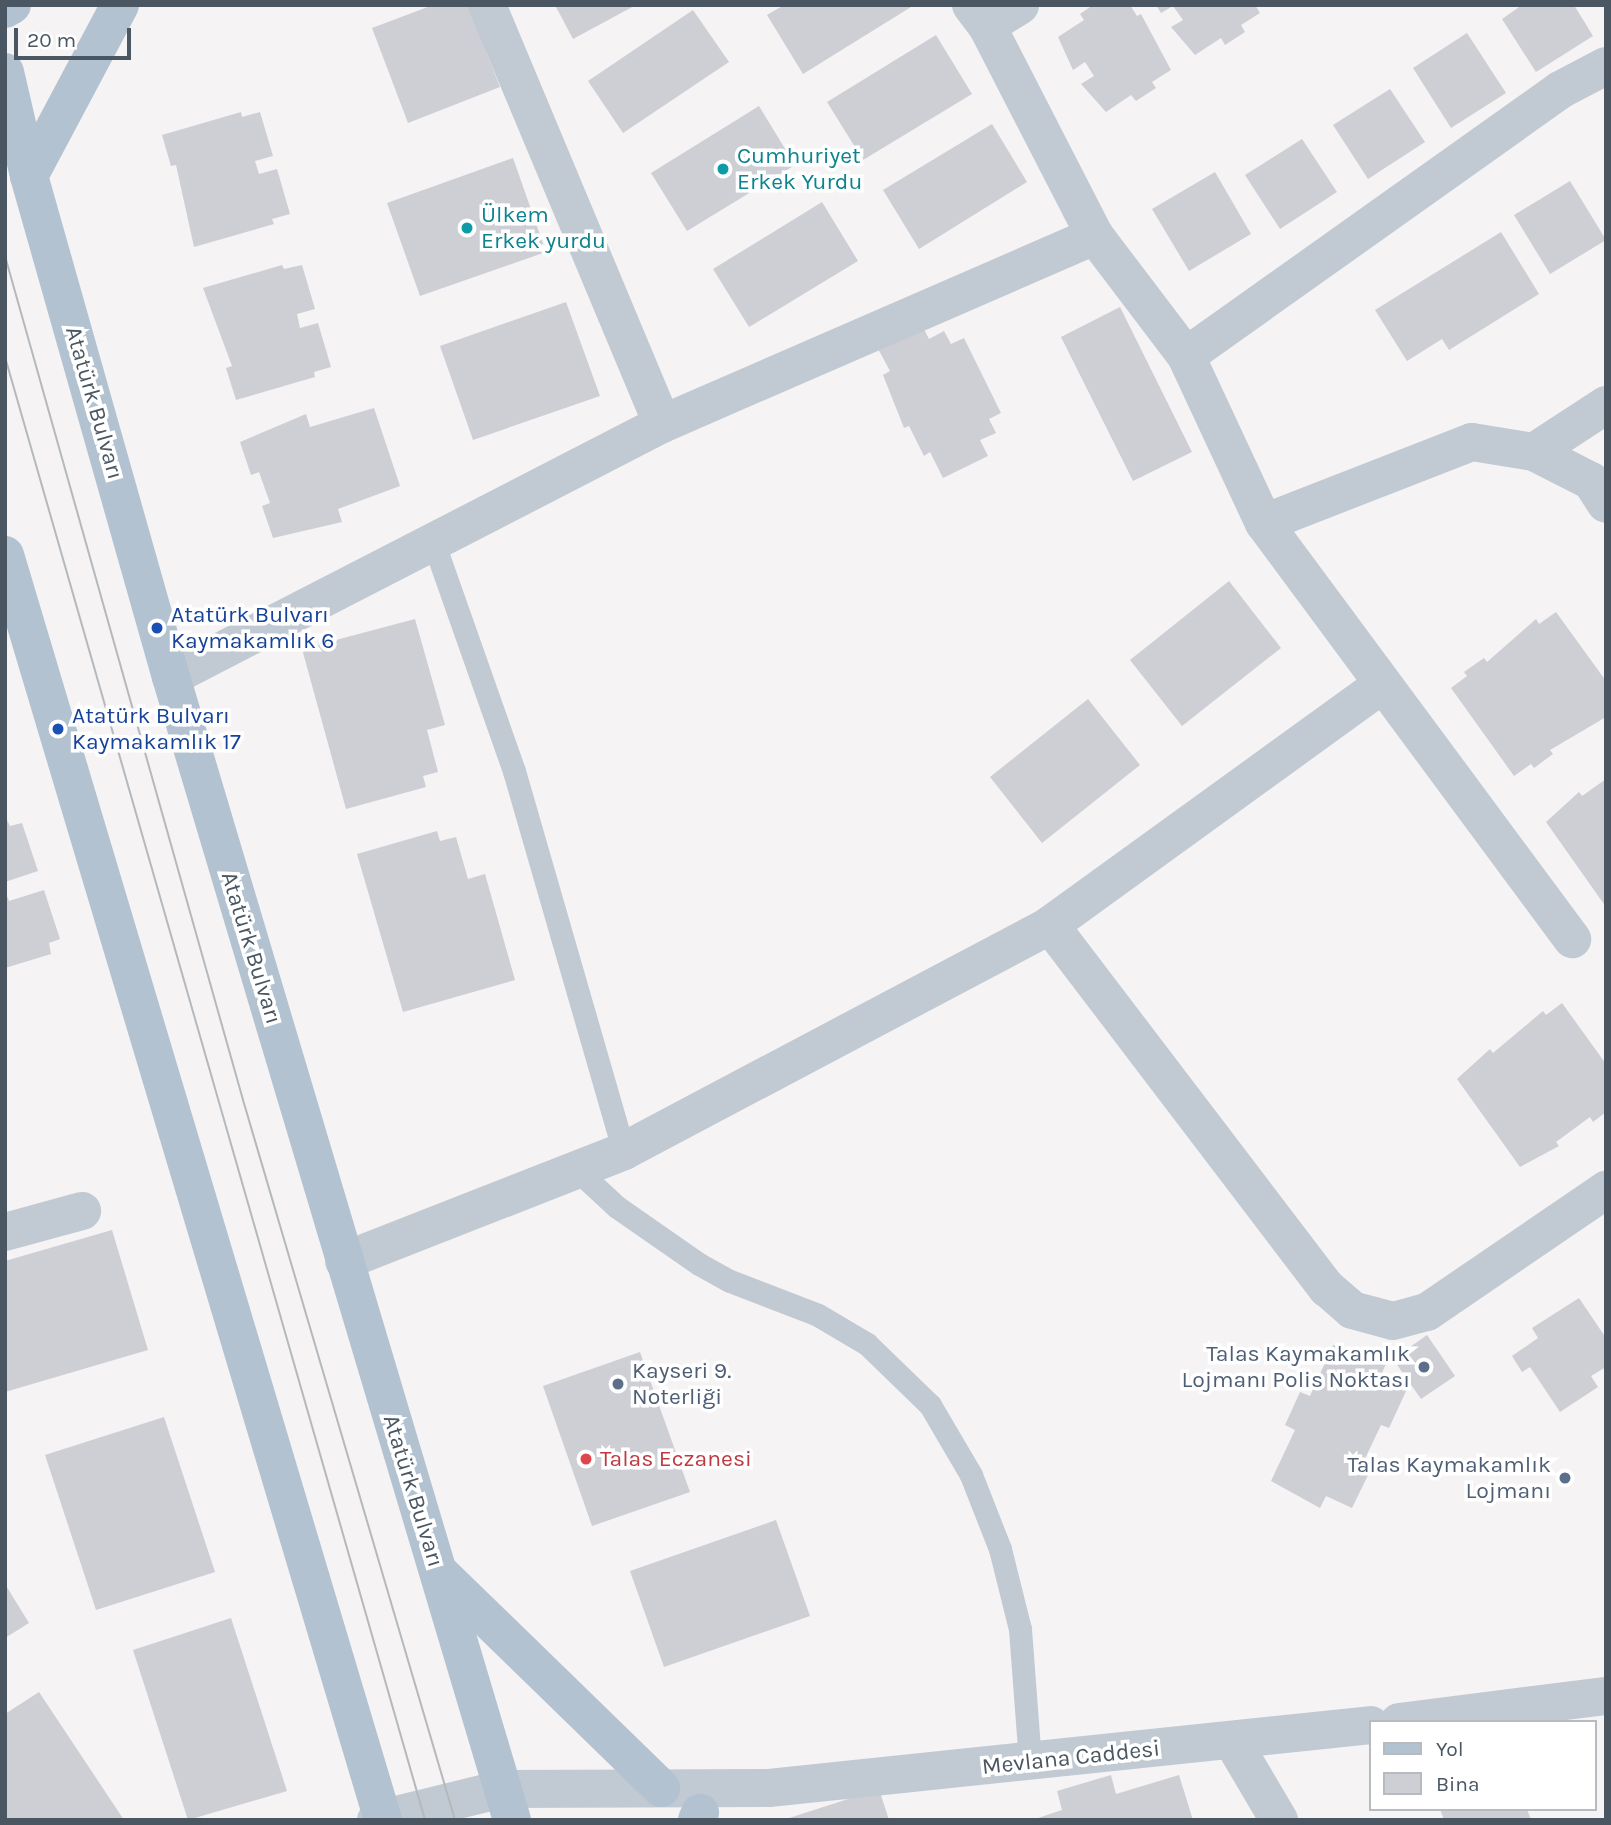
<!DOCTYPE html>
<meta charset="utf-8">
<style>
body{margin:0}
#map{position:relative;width:1611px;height:1825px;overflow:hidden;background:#f5f3f3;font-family:Karla,sans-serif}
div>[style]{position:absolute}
.building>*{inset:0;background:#cdcfd5}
.service>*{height:23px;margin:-11.5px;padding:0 11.5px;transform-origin:11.5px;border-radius:11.5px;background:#c1cad2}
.minor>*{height:38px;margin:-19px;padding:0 19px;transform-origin:19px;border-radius:19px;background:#c1cad2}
.primary>*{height:38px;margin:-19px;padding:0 19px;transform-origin:19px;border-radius:19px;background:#b3c2d1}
.tram>*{height:2px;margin:-1px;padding:0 1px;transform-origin:1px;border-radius:1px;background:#b5b8bd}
.dots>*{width:19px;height:19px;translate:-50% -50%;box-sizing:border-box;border:4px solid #fff;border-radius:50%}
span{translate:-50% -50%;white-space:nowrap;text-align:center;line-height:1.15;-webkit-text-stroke:7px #fff;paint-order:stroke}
.culture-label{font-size:23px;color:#0d838f}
.left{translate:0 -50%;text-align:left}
.street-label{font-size:23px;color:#4a5661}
.transit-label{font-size:23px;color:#164399}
.service-label{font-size:23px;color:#4e5e75}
.right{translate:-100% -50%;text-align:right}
.health-label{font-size:23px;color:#be3a42}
.frame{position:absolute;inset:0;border:7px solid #4a5661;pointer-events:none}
.legend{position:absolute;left:1369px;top:1720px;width:228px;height:91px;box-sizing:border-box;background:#fff;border:2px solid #b7bbc0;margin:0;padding:9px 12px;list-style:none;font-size:21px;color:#4a5661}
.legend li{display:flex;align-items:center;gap:14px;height:35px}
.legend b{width:35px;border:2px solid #b7bbc0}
.scale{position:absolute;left:14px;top:28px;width:117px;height:32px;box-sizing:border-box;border:4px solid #4a5661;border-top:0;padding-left:9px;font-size:21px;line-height:24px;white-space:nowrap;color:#4a5661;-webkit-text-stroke:5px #fff;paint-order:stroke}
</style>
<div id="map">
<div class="building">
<i style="clip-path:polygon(433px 5px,468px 5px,500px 87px,408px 123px,372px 28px)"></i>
<i style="clip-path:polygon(555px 5px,636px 5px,573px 39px)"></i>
<i style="clip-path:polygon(784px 5px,910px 5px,911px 7px,803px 74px,767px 15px)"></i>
<i style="clip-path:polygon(1093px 5px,1130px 5px,1137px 16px,1141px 14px,1171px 70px,1152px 82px,1156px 88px,1136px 101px,1131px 95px,1106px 112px,1081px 84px,1094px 76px,1085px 62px,1073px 70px,1058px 37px,1084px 20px,1080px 14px)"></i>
<i style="clip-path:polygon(1156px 5px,1255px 5px,1260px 13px,1241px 25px,1245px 32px,1225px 45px,1221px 38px,1195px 55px,1171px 27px,1183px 20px,1173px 6px,1161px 13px)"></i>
<i style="clip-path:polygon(1522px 5px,1574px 5px,1593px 36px,1536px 72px,1502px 19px)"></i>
<i style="clip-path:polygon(693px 10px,729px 62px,623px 133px,588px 81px)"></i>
<i style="clip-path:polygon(1467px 33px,1506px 93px,1451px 128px,1413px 68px)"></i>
<i style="clip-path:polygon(936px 35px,972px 94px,863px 160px,827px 102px)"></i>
<i style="clip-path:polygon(1390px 89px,1425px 142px,1368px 179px,1333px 125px)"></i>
<i style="clip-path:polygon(759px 106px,795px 165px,687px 231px,651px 173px)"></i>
<i style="clip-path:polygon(241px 112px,242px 117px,260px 112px,273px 156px,255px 161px,259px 174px,277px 169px,290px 214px,272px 219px,274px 224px,194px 247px,176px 165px,171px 166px,162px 135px)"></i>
<i style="clip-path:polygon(992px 124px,1027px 182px,919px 249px,883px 190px)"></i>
<i style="clip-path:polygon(1302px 139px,1337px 192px,1280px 229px,1245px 175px)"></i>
<i style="clip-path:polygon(513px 158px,546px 252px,420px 296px,387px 203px)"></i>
<i style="clip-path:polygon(1215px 172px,1251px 234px,1189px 271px,1152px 209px)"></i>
<i style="clip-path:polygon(1570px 181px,1606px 240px,1550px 274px,1514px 215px)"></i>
<i style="clip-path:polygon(822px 202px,858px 261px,749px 327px,713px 269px)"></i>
<i style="clip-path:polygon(1501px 232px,1539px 294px,1449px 350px,1442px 339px,1407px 361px,1375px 310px)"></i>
<i style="clip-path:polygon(282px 265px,284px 269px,302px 265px,315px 309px,297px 314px,300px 328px,318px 323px,331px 367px,314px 372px,315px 377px,236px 400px,226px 368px,232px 366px,203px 288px)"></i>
<i style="clip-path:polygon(566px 302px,600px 396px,473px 440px,440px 346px)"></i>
<i style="clip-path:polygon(1120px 307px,1192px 452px,1133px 481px,1061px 337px)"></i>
<i style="clip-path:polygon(921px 323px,929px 339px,944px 331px,951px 344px,964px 338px,1001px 413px,989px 419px,996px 433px,980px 440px,988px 456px,943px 478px,930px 452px,924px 456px,909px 426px,904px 428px,883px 375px,890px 371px,876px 345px)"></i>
<i style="clip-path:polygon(374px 408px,400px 486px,338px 509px,342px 522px,273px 538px,262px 506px,270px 503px,259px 472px,251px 475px,240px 442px,306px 414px,310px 427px)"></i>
<i style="clip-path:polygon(1229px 581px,1281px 648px,1182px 726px,1130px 660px)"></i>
<i style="clip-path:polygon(1556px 612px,1606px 681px,1606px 717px,1550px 750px,1553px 754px,1534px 768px,1531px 764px,1514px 776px,1451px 688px,1467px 676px,1464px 672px,1484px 658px,1487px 662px,1536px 619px,1539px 624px)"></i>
<i style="clip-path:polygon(415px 619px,445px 725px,427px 730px,438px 772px,423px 776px,426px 787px,346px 809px,302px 649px)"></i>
<i style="clip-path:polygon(1088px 699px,1140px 765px,1042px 843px,990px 777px)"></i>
<i style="clip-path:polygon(1606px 779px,1606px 907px,1546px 822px,1579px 792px,1582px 796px)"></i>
<i style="clip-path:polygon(5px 816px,10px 826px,22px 823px,38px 871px,5px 882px)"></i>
<i style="clip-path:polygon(437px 831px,440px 841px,456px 837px,468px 879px,485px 874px,515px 980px,403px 1012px,357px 854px)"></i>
<i style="clip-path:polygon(44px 890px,60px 939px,49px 943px,51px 954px,5px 968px,5px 891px,9px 901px)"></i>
<i style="clip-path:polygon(1562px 1003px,1606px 1064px,1606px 1112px,1593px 1122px,1590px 1117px,1556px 1142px,1559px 1146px,1520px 1167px,1457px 1079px,1490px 1049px,1493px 1053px,1543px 1011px,1546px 1015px)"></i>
<i style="clip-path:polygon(112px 1230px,148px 1350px,5px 1392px,5px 1261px)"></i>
<i style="clip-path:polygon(1579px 1298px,1606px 1338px,1606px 1367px,1591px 1376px,1598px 1387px,1560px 1412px,1530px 1367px,1522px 1372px,1512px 1356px,1538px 1338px,1532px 1328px)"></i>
<i style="clip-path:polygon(1427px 1335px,1455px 1376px,1421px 1399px,1393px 1359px)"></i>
<i style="clip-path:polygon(1333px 1345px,1386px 1364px,1380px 1377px,1407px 1389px,1389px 1428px,1381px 1425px,1362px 1465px,1371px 1469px,1352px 1508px,1326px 1496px,1320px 1508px,1271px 1481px,1295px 1430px,1285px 1425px,1300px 1392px,1310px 1396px)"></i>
<i style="clip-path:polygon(640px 1352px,690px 1492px,592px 1526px,543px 1386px)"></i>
<i style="clip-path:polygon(164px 1417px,215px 1572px,96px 1610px,45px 1455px)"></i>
<i style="clip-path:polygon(776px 1520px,810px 1616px,664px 1667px,630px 1571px)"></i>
<i style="clip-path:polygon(5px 1584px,29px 1623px,5px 1638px)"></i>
<i style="clip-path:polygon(231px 1618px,287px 1791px,188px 1820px,133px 1650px)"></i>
<i style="clip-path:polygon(39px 1692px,124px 1820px,7px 1820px,5px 1714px)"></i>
<i style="clip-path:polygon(1111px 1775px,1116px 1794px,1179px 1775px,1193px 1820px,1032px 1820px,1062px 1810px,1057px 1791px)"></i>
<i style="clip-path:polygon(879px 1789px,889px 1820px,786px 1820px,786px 1819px)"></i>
<i style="clip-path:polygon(1440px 1809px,1527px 1809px,1531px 1820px,1444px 1820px)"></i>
</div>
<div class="service">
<i style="left:433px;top:541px;width:244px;rotate:70.6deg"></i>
<i style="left:514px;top:771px;width:396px;rotate:73.9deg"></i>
<i style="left:577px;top:1170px;width:54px;rotate:42.8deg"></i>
<i style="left:617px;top:1207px;width:100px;rotate:34.8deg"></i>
<i style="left:699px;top:1264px;width:35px;rotate:29deg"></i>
<i style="left:730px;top:1281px;width:94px;rotate:21.1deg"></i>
<i style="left:818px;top:1315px;width:57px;rotate:30.6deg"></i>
<i style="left:867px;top:1344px;width:88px;rotate:44.1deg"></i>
<i style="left:930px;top:1405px;width:81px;rotate:59.6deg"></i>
<i style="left:971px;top:1475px;width:79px;rotate:68.6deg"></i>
<i style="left:1000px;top:1549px;width:82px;rotate:76deg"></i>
<i style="left:1020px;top:1629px;width:133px;rotate:85.7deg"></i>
</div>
<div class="minor">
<i style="left:487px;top:5px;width:454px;rotate:67.3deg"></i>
<i style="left:971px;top:5px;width:26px;rotate:53deg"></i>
<i style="left:987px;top:26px;width:236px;rotate:62.8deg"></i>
<i style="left:1095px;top:236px;width:151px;rotate:52.8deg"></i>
<i style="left:1186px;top:356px;width:184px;rotate:65deg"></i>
<i style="left:1264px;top:523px;width:518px;rotate:53.48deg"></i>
<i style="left:987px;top:26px;width:39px;rotate:-32deg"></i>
<i style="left:1186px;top:356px;width:459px;rotate:-35.4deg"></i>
<i style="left:1560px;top:90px;width:52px;rotate:-27.6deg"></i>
<i style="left:1534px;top:452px;width:86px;rotate:-33.1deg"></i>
<i style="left:1264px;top:523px;width:223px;rotate:-21.3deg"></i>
<i style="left:1472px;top:442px;width:63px;rotate:9.2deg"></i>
<i style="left:1534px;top:452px;width:64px;rotate:27deg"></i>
<i style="left:1591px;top:481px;width:27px;rotate:57deg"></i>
<i style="left:171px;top:677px;width:552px;rotate:-27.26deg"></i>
<i style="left:662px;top:424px;width:472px;rotate:-23.5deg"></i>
<i style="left:1050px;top:925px;width:457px;rotate:52.7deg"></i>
<i style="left:1327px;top:1288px;width:33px;rotate:41deg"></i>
<i style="left:1352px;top:1310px;width:42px;rotate:15deg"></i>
<i style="left:1393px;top:1321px;width:35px;rotate:-15deg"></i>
<i style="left:1427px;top:1312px;width:217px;rotate:-34.3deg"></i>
<i style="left:5px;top:1232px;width:80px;rotate:-15.3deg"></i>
<i style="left:344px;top:1261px;width:301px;rotate:-21.4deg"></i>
<i style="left:624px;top:1151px;width:482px;rotate:-27.9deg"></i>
<i style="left:1050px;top:925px;width:410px;rotate:-35.9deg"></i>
<i style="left:1399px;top:1722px;width:209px;rotate:-7.2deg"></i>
<i style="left:1233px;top:1742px;width:91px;rotate:59.5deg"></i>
<i style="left:376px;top:1820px;width:130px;rotate:-13.8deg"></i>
<i style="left:502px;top:1789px;width:267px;rotate:-0.2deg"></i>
<i style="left:769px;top:1788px;width:605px;rotate:-5.97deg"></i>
</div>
<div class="primary">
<i style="left:5px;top:9px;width:8px;rotate:-30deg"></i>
<i style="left:5px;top:72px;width:107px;rotate:77deg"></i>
<i style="left:29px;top:176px;width:521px;rotate:74.18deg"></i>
<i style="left:171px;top:677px;width:1193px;rotate:73.39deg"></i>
<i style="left:29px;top:176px;width:194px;rotate:-62deg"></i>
<i style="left:5px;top:555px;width:1320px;rotate:73.36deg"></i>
<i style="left:439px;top:1572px;width:310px;rotate:44.2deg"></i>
<i style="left:697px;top:1820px;width:8px;rotate:-67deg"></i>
</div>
<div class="tram">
<i style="left:5px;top:256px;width:877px;rotate:74.25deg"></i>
<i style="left:243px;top:1100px;width:751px;rotate:73.59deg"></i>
<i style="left:5px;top:357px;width:1522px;rotate:73.98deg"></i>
</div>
<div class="dots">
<i style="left:723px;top:169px;background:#0f9aa8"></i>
<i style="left:467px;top:228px;background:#0f9aa8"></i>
<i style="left:157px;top:628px;background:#1a4fb4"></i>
<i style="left:58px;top:729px;background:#1a4fb4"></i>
<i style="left:1424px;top:1367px;background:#5c6f8a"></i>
<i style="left:618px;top:1384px;background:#5c6f8a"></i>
<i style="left:586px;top:1459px;background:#e0444e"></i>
<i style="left:1565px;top:1478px;background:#5c6f8a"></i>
</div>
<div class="culture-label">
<span class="left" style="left:737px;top:169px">Cumhuriyet<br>Erkek Yurdu</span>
<span class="left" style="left:481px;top:228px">Ülkem<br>Erkek yurdu</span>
</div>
<div class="street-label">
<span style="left:94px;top:403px;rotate:74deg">Atatürk Bulvarı</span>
<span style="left:251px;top:948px;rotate:73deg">Atatürk Bulvarı</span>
<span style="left:413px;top:1491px;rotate:73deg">Atatürk Bulvarı</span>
<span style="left:1071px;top:1758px;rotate:-6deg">Mevlana Caddesi</span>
</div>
<div class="transit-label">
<span class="left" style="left:171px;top:628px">Atatürk Bulvarı<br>Kaymakamlık 6</span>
<span class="left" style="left:72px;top:729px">Atatürk Bulvarı<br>Kaymakamlık 17</span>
</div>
<div class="service-label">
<span class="right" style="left:1410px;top:1367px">Talas Kaymakamlık<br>Lojmanı Polis Noktası</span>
<span class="left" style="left:632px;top:1384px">Kayseri 9.<br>Noterliği</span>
<span class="right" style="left:1551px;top:1478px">Talas Kaymakamlık<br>Lojmanı</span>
</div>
<div class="health-label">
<span class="left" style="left:600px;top:1459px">Talas Eczanesi</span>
</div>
<div class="frame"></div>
<ul class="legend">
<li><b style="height:9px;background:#b3c2d1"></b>Yol</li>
<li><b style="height:19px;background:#cdcfd5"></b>Bina</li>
</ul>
<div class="scale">20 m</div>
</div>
